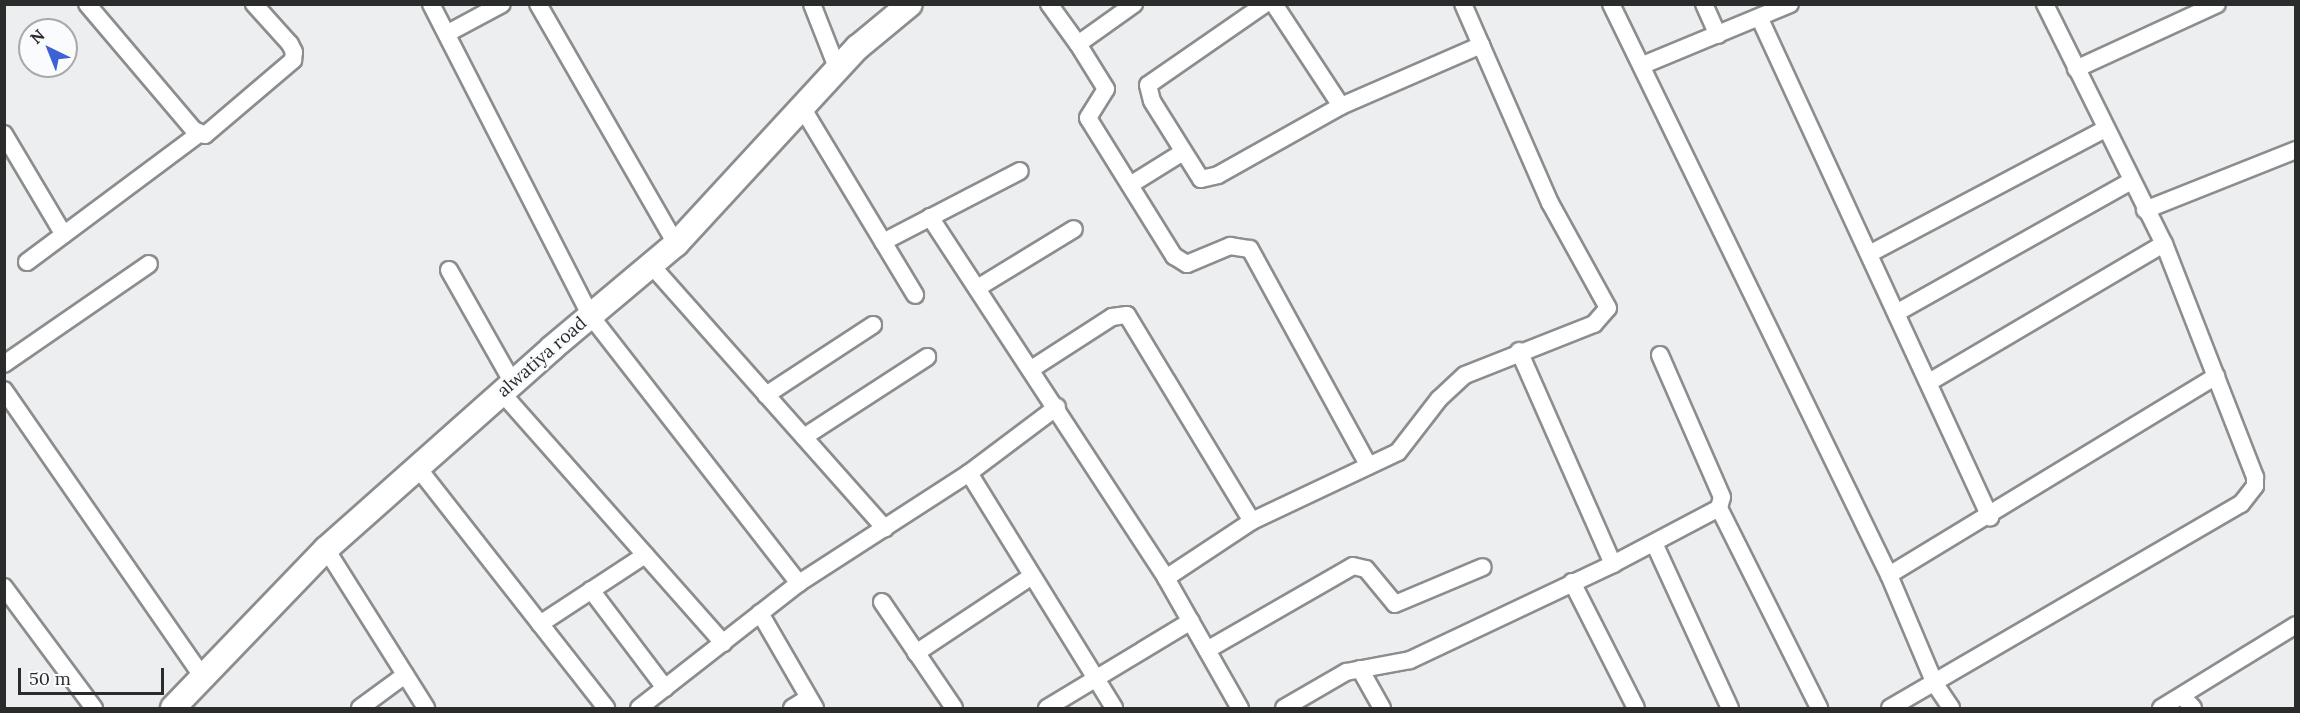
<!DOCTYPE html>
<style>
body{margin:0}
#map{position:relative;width:2300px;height:713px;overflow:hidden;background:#eceef0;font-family:Lora,serif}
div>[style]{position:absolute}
.roads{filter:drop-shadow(2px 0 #8b8d8f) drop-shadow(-2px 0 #8b8d8f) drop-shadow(0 2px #8b8d8f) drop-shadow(0 -2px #8b8d8f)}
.street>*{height:16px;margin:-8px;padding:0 8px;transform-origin:8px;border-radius:8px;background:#fff}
.secondary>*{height:24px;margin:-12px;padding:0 12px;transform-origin:12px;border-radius:12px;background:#fff}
span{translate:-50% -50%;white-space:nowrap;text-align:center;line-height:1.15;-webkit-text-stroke:5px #f9fbfd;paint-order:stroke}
.street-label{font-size:18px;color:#2a2b2b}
.frame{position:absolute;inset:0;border:6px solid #2a2b2b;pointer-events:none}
.north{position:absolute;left:18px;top:18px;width:60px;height:60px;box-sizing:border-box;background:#f9fbfd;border:2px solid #a6a8a9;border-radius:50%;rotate:317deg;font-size:16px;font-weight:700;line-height:24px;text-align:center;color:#2a2b2b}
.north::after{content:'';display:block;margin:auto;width:21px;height:27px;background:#3c62d3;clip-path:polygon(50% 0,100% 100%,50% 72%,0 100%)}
.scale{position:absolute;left:18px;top:668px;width:146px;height:27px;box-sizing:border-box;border:3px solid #2a2b2b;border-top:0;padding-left:8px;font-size:18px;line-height:21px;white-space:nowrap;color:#2a2b2b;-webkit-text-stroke:4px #f9fbfd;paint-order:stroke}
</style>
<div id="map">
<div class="roads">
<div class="street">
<i style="left:87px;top:4px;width:165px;rotate:49.7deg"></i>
<i style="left:194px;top:130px;width:12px;rotate:24deg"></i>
<i style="left:205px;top:135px;width:116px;rotate:-40.4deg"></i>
<i style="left:293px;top:60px;width:8px;rotate:-83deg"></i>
<i style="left:294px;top:52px;width:9px;rotate:-117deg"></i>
<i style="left:290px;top:44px;width:54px;rotate:-132deg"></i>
<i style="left:431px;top:4px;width:349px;rotate:62.9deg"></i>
<i style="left:590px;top:315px;width:340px;rotate:52.1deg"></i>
<i style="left:538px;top:4px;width:277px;rotate:60.1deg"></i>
<i style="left:812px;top:4px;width:71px;rotate:68.5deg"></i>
<i style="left:1049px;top:4px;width:49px;rotate:54.1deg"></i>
<i style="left:1078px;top:44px;width:69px;rotate:-35.5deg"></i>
<i style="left:1265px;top:4px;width:142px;rotate:145.3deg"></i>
<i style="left:1148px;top:85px;width:16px;rotate:76deg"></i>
<i style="left:1152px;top:101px;width:92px;rotate:57.9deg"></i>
<i style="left:1201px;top:179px;width:17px;rotate:-13deg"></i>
<i style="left:1218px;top:175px;width:141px;rotate:-29.3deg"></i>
<i style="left:1341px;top:106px;width:153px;rotate:-23.5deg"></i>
<i style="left:1274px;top:4px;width:122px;rotate:56.7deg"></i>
<i style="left:1611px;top:4px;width:635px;rotate:64.04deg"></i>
<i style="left:1889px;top:575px;width:118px;rotate:67.1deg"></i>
<i style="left:1935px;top:684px;width:29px;rotate:56deg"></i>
<i style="left:1704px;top:4px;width:34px;rotate:66deg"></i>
<i style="left:1760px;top:19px;width:549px;rotate:65.21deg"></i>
<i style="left:448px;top:33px;width:61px;rotate:-28.2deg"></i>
<i style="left:1078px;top:44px;width:53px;rotate:58.1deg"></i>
<i style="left:1106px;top:89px;width:34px;rotate:122deg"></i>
<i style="left:1088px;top:118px;width:163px;rotate:58.1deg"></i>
<i style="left:1174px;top:256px;width:15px;rotate:32deg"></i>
<i style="left:1187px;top:264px;width:47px;rotate:-22.7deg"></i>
<i style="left:1230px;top:246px;width:20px;rotate:9deg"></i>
<i style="left:1250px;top:249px;width:247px;rotate:61.3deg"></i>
<i style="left:1643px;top:65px;width:159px;rotate:-22.5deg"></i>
<i style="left:2076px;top:69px;width:155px;rotate:-24.7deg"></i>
<i style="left:803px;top:109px;width:217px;rotate:58.9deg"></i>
<i style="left:4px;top:134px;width:117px;rotate:59.3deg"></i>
<i style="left:1130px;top:185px;width:62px;rotate:-31.9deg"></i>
<i style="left:2145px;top:210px;width:162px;rotate:-21.7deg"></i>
<i style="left:930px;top:217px;width:431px;rotate:56.8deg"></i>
<i style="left:1166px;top:578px;width:150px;rotate:60.4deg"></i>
<i style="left:883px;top:242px;width:154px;rotate:-27.4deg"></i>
<i style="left:1871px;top:253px;width:265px;rotate:-27.9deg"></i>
<i style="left:27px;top:262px;width:214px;rotate:-36.7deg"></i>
<i style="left:652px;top:266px;width:351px;rotate:48.4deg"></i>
<i style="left:449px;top:270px;width:130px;rotate:60.5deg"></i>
<i style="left:979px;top:287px;width:111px;rotate:-31.4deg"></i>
<i style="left:1898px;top:312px;width:267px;rotate:-29.3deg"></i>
<i style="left:1519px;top:351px;width:233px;rotate:66.2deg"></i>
<i style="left:4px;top:364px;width:176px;rotate:-34.6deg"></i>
<i style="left:1033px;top:368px;width:94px;rotate:-32.8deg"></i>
<i style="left:1112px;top:317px;width:15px;rotate:-8deg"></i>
<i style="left:1127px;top:315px;width:241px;rotate:58.8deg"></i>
<i style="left:1931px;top:381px;width:270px;rotate:-30.5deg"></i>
<i style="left:4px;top:390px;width:349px;rotate:55.3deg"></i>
<i style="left:502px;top:393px;width:334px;rotate:48.5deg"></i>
<i style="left:766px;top:395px;width:128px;rotate:-33.2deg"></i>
<i style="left:804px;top:437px;width:147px;rotate:-33deg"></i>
<i style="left:418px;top:468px;width:305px;rotate:51.9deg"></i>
<i style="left:969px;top:473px;width:276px;rotate:58.3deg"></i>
<i style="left:1719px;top:508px;width:224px;rotate:63.4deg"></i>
<i style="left:1654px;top:543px;width:182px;rotate:65.3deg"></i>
<i style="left:326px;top:549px;width:188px;rotate:57.8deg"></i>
<i style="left:1889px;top:575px;width:383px;rotate:-31.3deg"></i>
<i style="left:1166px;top:578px;width:103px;rotate:-33.5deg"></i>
<i style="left:1252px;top:521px;width:161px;rotate:-25.3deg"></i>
<i style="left:1398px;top:452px;width:67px;rotate:-52.3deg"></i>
<i style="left:1439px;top:399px;width:35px;rotate:-43deg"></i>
<i style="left:1465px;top:375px;width:139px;rotate:-21.6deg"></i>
<i style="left:1594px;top:324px;width:21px;rotate:-49deg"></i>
<i style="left:1608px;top:308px;width:120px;rotate:-118.9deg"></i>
<i style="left:1550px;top:203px;width:217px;rotate:-113.6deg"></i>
<i style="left:1572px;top:582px;width:141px;rotate:63.1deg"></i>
<i style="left:4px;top:587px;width:151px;rotate:53.4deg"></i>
<i style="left:591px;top:590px;width:123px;rotate:52.9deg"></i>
<i style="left:882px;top:602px;width:128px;rotate:55.8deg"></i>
<i style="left:760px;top:613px;width:110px;rotate:59.9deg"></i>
<i style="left:540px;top:624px;width:126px;rotate:-33.3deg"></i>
<i style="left:1207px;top:650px;width:168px;rotate:-29.9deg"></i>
<i style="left:1353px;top:566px;width:13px;rotate:13deg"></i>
<i style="left:1366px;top:569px;width:45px;rotate:50.4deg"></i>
<i style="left:1395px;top:604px;width:95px;rotate:-22.8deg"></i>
<i style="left:916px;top:653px;width:139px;rotate:-33.6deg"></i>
<i style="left:1360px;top:669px;width:45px;rotate:60.6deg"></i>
<i style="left:2182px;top:696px;width:16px;rotate:47deg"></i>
<i style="left:360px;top:708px;width:56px;rotate:-36.3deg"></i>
<i style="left:639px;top:708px;width:203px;rotate:-38deg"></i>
<i style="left:799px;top:583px;width:202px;rotate:-32.9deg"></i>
<i style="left:969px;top:473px;width:110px;rotate:-36.9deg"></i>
<i style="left:792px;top:708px;width:19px;rotate:-32deg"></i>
<i style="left:1047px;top:708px;width:168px;rotate:-31.1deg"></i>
<i style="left:1284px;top:708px;width:72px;rotate:-30.1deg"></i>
<i style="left:1346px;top:672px;width:65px;rotate:-10.6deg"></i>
<i style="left:1410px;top:660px;width:225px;rotate:-25.3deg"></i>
<i style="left:1613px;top:564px;width:120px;rotate:-27.8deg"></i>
<i style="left:1719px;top:508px;width:11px;rotate:-75deg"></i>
<i style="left:1722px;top:497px;width:155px;rotate:-113.6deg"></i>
<i style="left:1890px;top:708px;width:406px;rotate:-30.2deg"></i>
<i style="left:2241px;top:504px;width:23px;rotate:-52deg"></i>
<i style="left:2255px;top:486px;width:9px;rotate:-90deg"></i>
<i style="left:2255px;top:477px;width:250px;rotate:-111.3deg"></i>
<i style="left:2164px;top:244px;width:268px;rotate:-116.4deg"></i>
<i style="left:2161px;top:708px;width:158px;rotate:-31.6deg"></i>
</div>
<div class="secondary">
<i style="left:173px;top:708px;width:221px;rotate:-46.1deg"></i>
<i style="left:326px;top:549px;width:302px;rotate:-41.6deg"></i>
<i style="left:552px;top:348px;width:162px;rotate:-40deg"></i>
<i style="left:676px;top:244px;width:268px;rotate:-47.3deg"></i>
<i style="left:858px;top:47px;width:67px;rotate:-39.6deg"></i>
</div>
</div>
<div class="street-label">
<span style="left:542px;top:357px;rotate:-41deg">alwatiya road</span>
</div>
<div class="frame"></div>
<div class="north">N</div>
<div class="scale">50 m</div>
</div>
